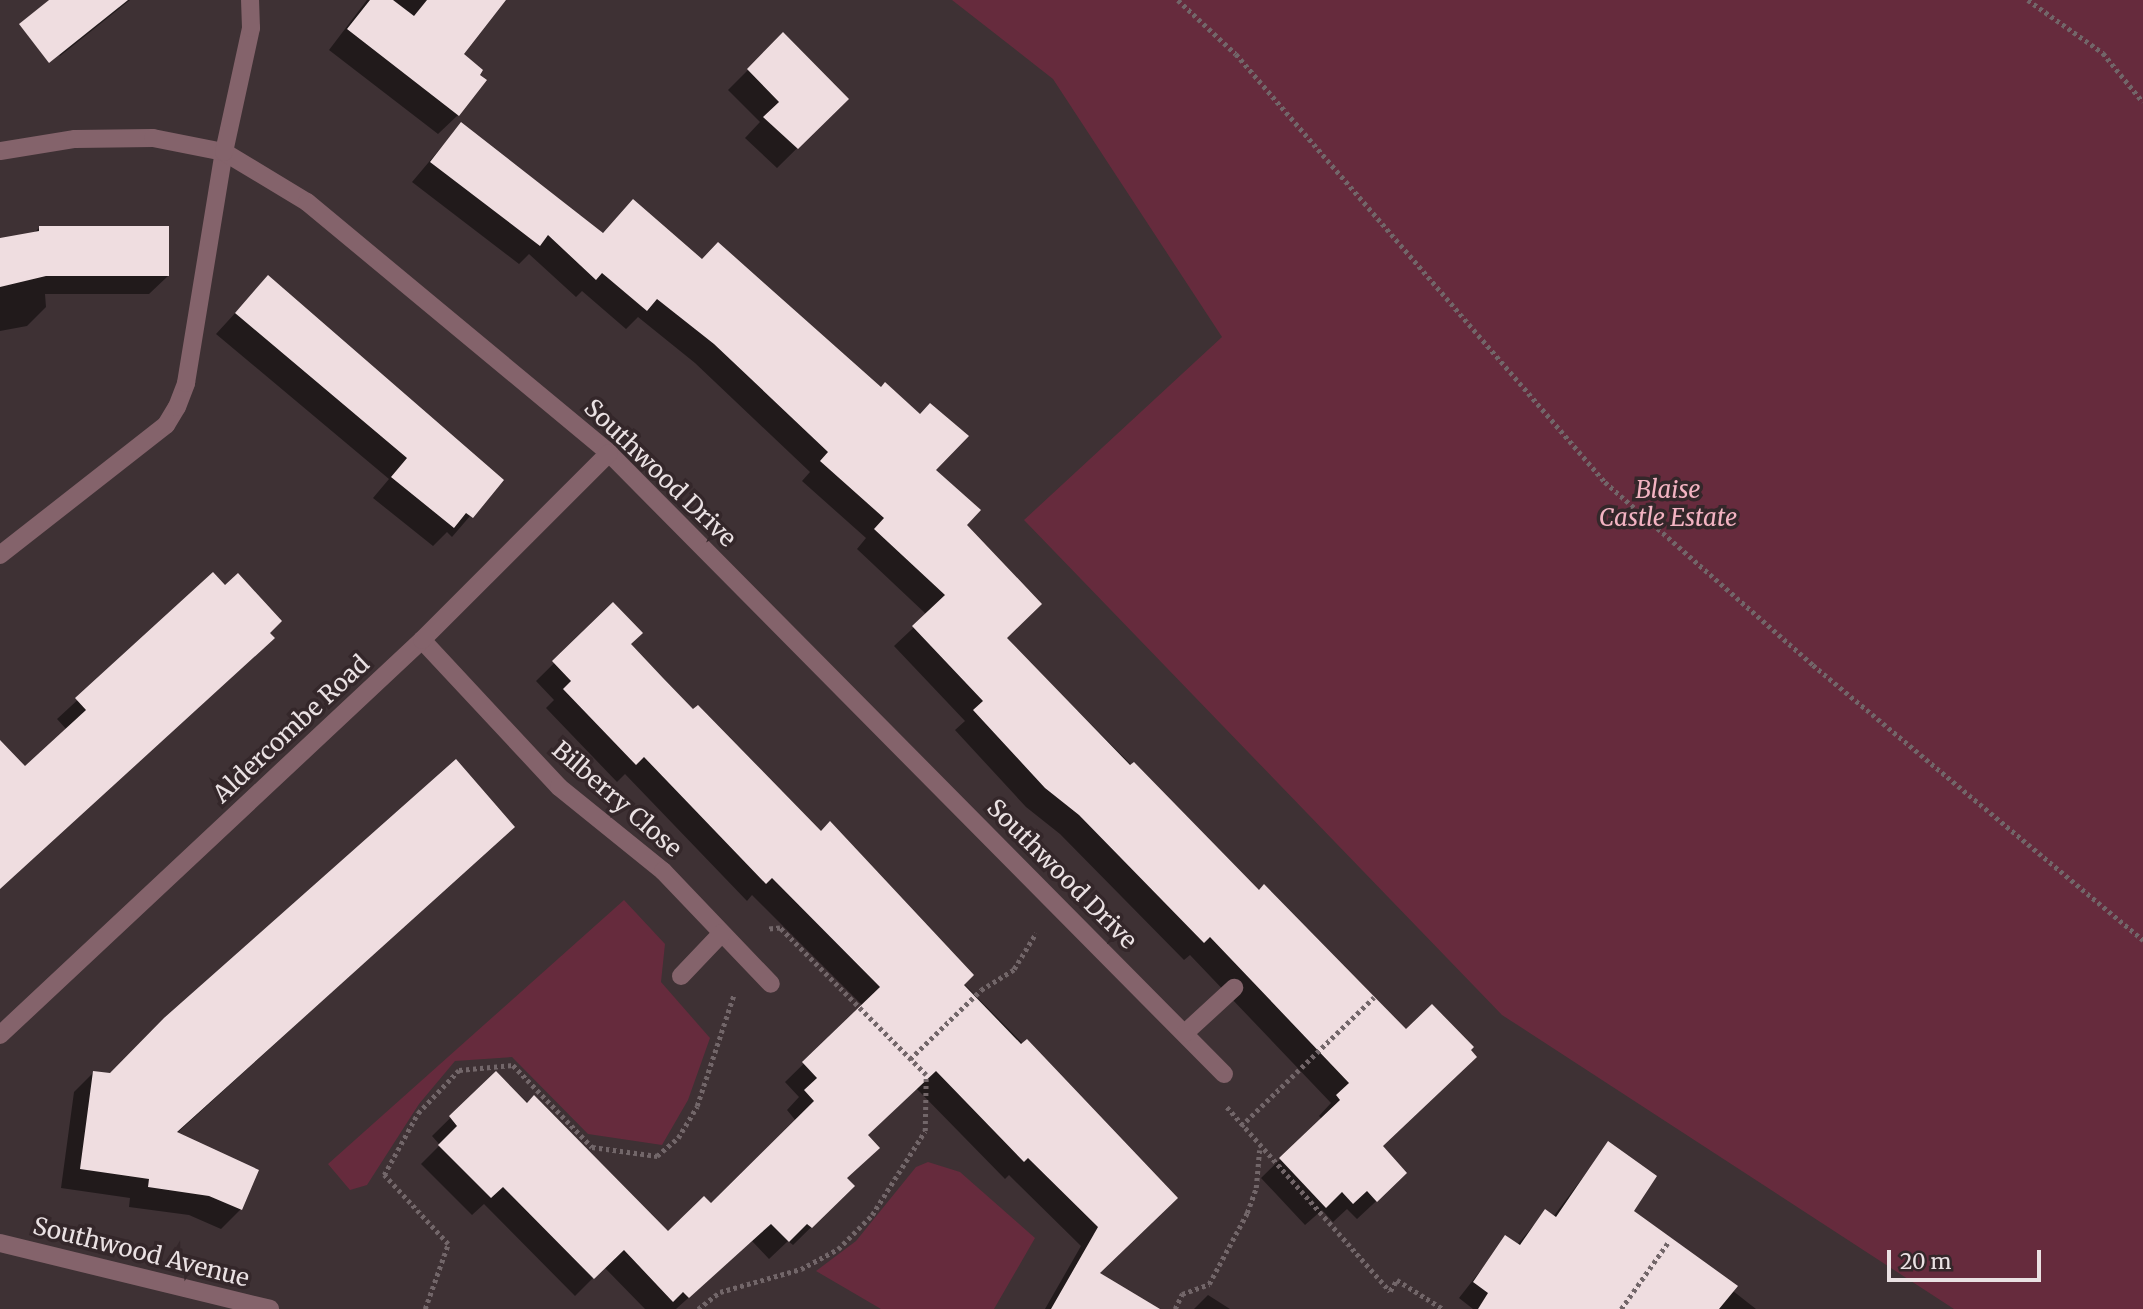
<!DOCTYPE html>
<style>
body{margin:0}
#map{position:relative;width:2143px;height:1309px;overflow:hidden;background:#3e3134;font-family:Merriweather,serif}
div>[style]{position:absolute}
.green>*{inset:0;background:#662b3d}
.shadow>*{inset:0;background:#0007}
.building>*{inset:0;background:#efdde0}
.path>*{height:4.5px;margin-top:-2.25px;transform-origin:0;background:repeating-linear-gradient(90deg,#726669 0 3.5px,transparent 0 7px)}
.service>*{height:18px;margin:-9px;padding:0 9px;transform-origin:9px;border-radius:9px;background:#84636b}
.minor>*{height:18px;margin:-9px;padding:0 9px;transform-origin:9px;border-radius:9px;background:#84636b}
span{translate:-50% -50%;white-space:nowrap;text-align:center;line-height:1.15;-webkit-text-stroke:7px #34272a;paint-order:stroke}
.street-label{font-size:24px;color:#eae1e3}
.park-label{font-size:24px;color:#f3b3c2;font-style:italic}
.scale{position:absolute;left:1887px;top:1250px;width:154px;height:32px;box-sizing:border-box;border:4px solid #eae1e3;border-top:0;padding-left:9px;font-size:21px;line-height:24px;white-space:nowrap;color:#eae1e3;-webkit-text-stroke:5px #34272a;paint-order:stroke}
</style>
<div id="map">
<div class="green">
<i style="clip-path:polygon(952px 0,2143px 0,2143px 1309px,1954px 1309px,1502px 1015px,1024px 520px,1222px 337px,1053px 79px)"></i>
<i style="clip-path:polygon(624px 900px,665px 944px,661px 982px,710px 1038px,688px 1100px,662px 1145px,588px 1134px,512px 1057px,455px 1061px,419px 1104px,367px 1185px,350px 1190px,328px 1164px)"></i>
<i style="clip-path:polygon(928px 1162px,960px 1172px,1035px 1238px,994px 1309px,881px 1309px,816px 1271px,856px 1241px,916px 1167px)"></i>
</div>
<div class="shadow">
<i style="clip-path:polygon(49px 0,130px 0,60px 56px,30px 19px)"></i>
<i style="clip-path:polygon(367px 0,491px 0,461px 55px,458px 115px,438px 134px,329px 50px)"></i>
<i style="clip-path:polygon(783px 35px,847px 99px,777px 168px,745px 138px,760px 122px,728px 90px)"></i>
<i style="clip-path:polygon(461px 124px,602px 234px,633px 201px,934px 470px,965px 525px,1005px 638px,1258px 892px,1381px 1147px,1386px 1192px,1357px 1219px,1347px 1209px,1333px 1222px,1322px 1210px,1305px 1225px,1261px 1178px,1322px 1119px,1319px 1116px,1331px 1103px,1190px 955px,1184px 960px,1060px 834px,1026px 807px,955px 730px,965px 721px,894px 646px,927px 615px,857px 549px,866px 538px,802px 481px,810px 472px,695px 363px,638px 317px,626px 329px,582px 291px,576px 297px,529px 254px,519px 264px,412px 182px)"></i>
<i style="clip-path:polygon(40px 227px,168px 276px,149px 294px,45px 294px,46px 307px,27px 326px,0 331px,0 239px,34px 233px)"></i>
<i style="clip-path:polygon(268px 277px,501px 480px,452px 537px,447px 532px,433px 546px,373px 498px,389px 479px,216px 334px)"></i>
<i style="clip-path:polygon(213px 575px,0 887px,0 772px,25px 769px,67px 730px,57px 719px)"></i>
<i style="clip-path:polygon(613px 605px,629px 644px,1175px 1198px,1097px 1274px,1157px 1309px,1045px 1309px,1081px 1246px,1009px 1175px,1005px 1179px,916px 1088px,866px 1135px,845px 1179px,853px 1186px,793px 1245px,788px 1241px,769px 1259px,752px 1241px,676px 1309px,645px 1309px,604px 1267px,575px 1296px,484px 1204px,472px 1215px,421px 1164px,440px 1145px,432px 1136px,496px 1073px,668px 1234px,710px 1206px,796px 1121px,787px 1110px,799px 1097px,785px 1082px,863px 1006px,752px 895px,747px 901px,625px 774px,617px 782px,546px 708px,554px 700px,536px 681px)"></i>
<i style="clip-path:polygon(513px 827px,176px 1134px,241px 1209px,221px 1229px,189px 1215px,129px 1207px,130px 1198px,61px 1188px,74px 1092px,94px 1072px,111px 1075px)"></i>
<i style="clip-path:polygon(1608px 1144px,1631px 1211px,1756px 1309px,1473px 1309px,1459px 1298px,1506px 1238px,1517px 1245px,1545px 1212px,1553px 1217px)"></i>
<i style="clip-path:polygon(1208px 1295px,1230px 1309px,1194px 1309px)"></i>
</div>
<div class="building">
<i style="clip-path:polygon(49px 0,128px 0,49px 63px,19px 24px)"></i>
<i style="clip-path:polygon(370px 0,393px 0,414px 16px,427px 0,506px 0,464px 54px,483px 70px,480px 75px,487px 80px,459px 116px,347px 29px)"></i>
<i style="clip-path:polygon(783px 32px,849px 99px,798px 149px,763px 117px,779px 102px,747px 69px)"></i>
<i style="clip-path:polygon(461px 122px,603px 233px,633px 199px,702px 259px,718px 242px,881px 387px,885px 382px,920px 414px,930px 403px,969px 436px,936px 470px,981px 510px,967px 525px,1042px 604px,1007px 638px,1130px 765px,1134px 762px,1259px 890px,1264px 884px,1406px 1029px,1432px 1004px,1474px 1047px,1471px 1050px,1477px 1057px,1383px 1146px,1407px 1173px,1377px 1202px,1367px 1191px,1353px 1204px,1342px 1192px,1326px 1208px,1279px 1158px,1340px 1100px,1336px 1095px,1349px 1083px,1210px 937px,1204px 943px,1079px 815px,1045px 788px,973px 710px,983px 701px,912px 626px,945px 595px,874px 529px,884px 518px,820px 461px,828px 452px,714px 344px,657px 299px,647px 311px,602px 273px,596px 280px,548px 235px,540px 246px,430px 162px)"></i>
<i style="clip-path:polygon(39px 226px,169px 226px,169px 276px,46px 276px,0 287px,0 238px,39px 231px)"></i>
<i style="clip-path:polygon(268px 275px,504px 480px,473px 518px,466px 513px,454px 528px,391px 477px,407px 458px,235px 313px)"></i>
<i style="clip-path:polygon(213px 572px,225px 585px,238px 573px,282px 621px,270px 633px,275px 638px,0 889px,0 740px,25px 766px,86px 710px,75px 698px)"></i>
<i style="clip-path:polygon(613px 602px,643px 633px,631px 644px,663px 678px,693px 709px,698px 705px,821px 831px,830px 821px,974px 975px,964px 985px,1021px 1044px,1027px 1039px,1178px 1198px,1100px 1273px,1160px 1309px,1051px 1309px,1098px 1227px,1028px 1158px,1024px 1162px,936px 1071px,868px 1135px,880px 1148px,847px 1178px,855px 1186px,812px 1228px,807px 1224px,789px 1242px,771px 1224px,689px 1298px,683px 1292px,673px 1302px,624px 1250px,594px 1279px,503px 1187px,491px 1198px,438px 1145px,457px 1126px,449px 1116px,496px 1071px,527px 1103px,534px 1095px,668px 1231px,704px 1196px,711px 1203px,814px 1101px,804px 1090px,817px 1078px,802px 1062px,880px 987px,772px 878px,766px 884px,644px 757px,636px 765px,563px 689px,571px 681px,552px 661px)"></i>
<i style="clip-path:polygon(456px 759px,515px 827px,177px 1132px,259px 1170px,242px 1210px,209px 1196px,148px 1187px,149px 1179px,80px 1169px,93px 1071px,110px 1073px,164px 1018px)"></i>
<i style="clip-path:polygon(1608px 1141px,1657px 1176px,1634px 1211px,1738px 1286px,1719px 1309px,1478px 1309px,1488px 1293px,1473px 1282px,1505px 1235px,1520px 1245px,1545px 1209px,1556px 1217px)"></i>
</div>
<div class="path">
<i style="left:1178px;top:0;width:79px;rotate:43deg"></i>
<i style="left:1236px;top:54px;width:565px;rotate:49.23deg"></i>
<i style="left:1605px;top:482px;width:277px;rotate:41.3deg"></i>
<i style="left:1813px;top:665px;width:430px;rotate:39.8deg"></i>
<i style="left:2028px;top:0;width:92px;rotate:35.2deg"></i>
<i style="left:2103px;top:53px;width:63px;rotate:50.8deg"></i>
<i style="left:910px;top:1059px;width:99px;rotate:-44.2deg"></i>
<i style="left:981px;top:990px;width:39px;rotate:-32deg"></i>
<i style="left:1014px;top:969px;width:42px;rotate:-58.6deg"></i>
<i style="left:1227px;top:1107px;width:246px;rotate:48.5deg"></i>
<i style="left:1390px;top:1291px;width:13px;rotate:-58deg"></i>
<i style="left:1397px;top:1280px;width:54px;rotate:32.2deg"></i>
<i style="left:1241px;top:1126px;width:185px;rotate:-44.1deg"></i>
<i style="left:425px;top:1309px;width:69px;rotate:-70.5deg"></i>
<i style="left:448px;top:1244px;width:94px;rotate:-132.8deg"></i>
<i style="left:384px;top:1175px;width:71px;rotate:-61.3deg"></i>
<i style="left:418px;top:1113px;width:59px;rotate:-46.4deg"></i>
<i style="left:459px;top:1070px;width:54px;rotate:-5.3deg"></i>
<i style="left:513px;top:1065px;width:114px;rotate:46.1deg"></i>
<i style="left:592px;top:1147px;width:66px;rotate:7.9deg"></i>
<i style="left:657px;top:1156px;width:28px;rotate:-41deg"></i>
<i style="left:678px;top:1138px;width:37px;rotate:-59deg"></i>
<i style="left:697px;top:1106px;width:118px;rotate:-71.7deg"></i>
<i style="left:698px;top:1309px;width:28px;rotate:-38deg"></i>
<i style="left:720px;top:1292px;width:84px;rotate:-15.9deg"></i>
<i style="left:801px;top:1269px;width:42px;rotate:-28.4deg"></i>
<i style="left:838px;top:1249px;width:48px;rotate:-45deg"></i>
<i style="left:872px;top:1215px;width:99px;rotate:-57.8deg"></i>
<i style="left:925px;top:1131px;width:56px;rotate:-89deg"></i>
<i style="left:926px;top:1075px;width:207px;rotate:-134.8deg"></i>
<i style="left:780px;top:928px;width:11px;rotate:175deg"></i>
<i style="left:1175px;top:1309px;width:17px;rotate:-65deg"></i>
<i style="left:1182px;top:1294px;width:29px;rotate:-20deg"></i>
<i style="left:1209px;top:1284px;width:81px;rotate:-61.8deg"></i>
<i style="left:1247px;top:1213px;width:27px;rotate:-70deg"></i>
<i style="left:1256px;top:1188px;width:38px;rotate:-85deg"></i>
<i style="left:1621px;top:1309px;width:83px;rotate:-54.8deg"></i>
</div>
<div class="service">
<i style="left:0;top:555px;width:211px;rotate:-38.1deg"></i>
<i style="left:166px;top:425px;width:21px;rotate:-59deg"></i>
<i style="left:177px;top:407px;width:26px;rotate:-69deg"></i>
<i style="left:186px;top:383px;width:234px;rotate:-80.7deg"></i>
</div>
<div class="minor">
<i style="left:0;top:151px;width:76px;rotate:-9.1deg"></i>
<i style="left:75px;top:139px;width:78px;rotate:-0.7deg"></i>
<i style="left:153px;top:138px;width:72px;rotate:11.2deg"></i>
<i style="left:224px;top:152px;width:97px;rotate:31.1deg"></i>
<i style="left:307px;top:202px;width:393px;rotate:39.7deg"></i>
<i style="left:609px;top:453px;width:874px;rotate:45.28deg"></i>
<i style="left:224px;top:152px;width:127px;rotate:-77.7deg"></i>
<i style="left:251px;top:28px;width:28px;rotate:-92deg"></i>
<i style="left:422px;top:640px;width:201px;rotate:47deg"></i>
<i style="left:559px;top:787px;width:134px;rotate:38.9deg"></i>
<i style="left:663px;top:871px;width:156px;rotate:46.3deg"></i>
<i style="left:681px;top:976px;width:59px;rotate:-46.4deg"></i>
<i style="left:1185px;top:1033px;width:67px;rotate:-42.6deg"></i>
<i style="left:0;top:1035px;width:578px;rotate:-43.11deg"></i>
<i style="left:422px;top:640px;width:264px;rotate:-45deg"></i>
<i style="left:0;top:1243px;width:278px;rotate:13.7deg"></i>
</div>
<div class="street-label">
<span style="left:660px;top:473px;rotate:44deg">Southwood Drive</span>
<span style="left:291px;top:729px;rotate:-43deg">Aldercombe Road</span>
<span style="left:617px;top:799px;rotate:41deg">Bilberry Close</span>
<span style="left:1062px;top:874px;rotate:45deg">Southwood Drive</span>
<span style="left:141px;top:1252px;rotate:14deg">Southwood Avenue</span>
</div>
<div class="park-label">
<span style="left:1668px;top:504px">Blaise<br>Castle Estate</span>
</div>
<div class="scale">20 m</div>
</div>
